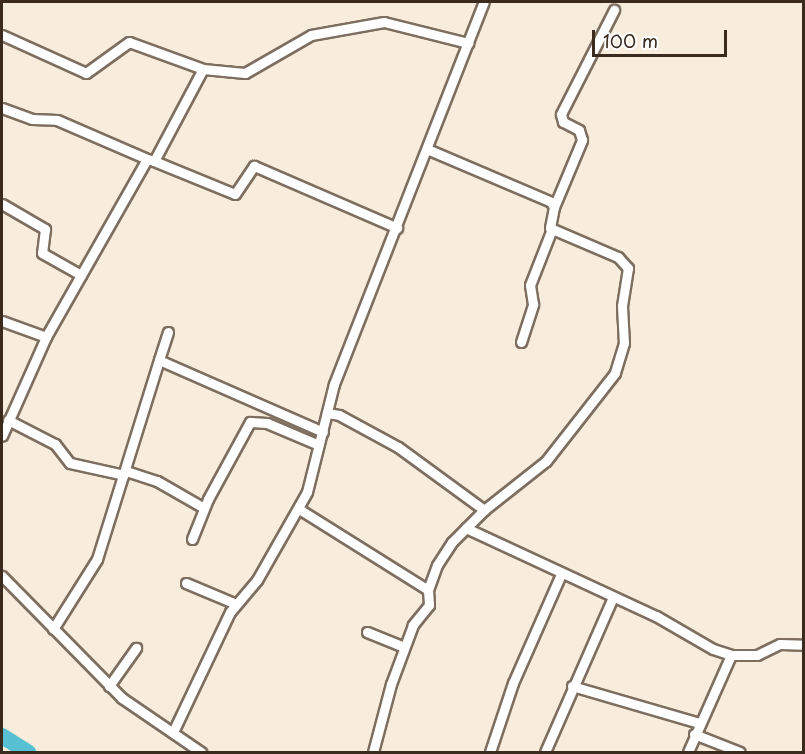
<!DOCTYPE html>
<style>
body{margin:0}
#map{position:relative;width:805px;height:754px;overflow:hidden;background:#f8eddc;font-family:"Playpen Sans",sans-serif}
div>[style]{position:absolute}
.river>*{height:16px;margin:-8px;padding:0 8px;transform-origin:8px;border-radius:8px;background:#57c1d3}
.roads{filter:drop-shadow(2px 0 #7d6e60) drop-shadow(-2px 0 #7d6e60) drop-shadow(0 2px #7d6e60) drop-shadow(0 -2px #7d6e60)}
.minor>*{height:9px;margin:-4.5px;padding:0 4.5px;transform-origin:4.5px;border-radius:4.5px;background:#fff}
span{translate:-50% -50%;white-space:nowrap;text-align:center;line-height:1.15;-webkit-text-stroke:5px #fff;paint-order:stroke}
.frame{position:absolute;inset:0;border:3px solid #3b2a1e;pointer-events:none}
.scale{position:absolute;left:592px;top:30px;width:135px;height:27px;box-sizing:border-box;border:3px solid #3b2a1e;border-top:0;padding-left:8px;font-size:18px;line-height:21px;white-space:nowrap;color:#3b2a1e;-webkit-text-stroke:4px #fff;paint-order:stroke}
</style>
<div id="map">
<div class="river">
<i style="left:2px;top:736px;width:31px;rotate:32deg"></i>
</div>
<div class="roads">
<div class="minor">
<i style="left:2px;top:35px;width:92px;rotate:24.3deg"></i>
<i style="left:86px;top:73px;width:53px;rotate:-35.8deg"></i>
<i style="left:129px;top:42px;width:79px;rotate:20deg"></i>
<i style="left:2px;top:108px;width:32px;rotate:20deg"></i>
<i style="left:32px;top:119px;width:25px;rotate:2deg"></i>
<i style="left:57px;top:120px;width:98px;rotate:23.4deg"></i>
<i style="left:147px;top:159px;width:205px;rotate:119.6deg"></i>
<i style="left:46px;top:337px;width:108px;rotate:114deg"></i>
<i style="left:427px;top:149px;width:135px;rotate:23.1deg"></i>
<i style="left:551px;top:202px;width:6px;rotate:59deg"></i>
<i style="left:554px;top:207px;width:21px;rotate:101deg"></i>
<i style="left:550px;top:228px;width:74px;rotate:23.1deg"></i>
<i style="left:618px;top:257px;width:15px;rotate:48deg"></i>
<i style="left:628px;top:268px;width:38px;rotate:99deg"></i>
<i style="left:622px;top:306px;width:37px;rotate:87deg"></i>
<i style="left:624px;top:343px;width:31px;rotate:107deg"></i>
<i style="left:615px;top:373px;width:112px;rotate:128.1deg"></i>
<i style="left:546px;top:461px;width:79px;rotate:141.7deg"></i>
<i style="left:147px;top:159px;width:7px;rotate:16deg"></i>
<i style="left:154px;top:161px;width:104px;rotate:-62deg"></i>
<i style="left:203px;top:69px;width:42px;rotate:5.4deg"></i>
<i style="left:245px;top:73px;width:76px;rotate:-29.9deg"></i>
<i style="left:311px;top:35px;width:74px;rotate:-10.1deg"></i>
<i style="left:384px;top:22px;width:87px;rotate:14deg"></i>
<i style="left:154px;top:161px;width:87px;rotate:22.2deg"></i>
<i style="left:235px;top:194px;width:34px;rotate:-56deg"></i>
<i style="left:254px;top:166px;width:156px;rotate:23.4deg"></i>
<i style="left:2px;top:204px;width:50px;rotate:30.2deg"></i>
<i style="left:45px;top:229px;width:24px;rotate:97deg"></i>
<i style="left:42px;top:253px;width:45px;rotate:29.4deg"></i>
<i style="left:554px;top:207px;width:73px;rotate:-67.3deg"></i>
<i style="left:582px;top:140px;width:10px;rotate:-107deg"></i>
<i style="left:579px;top:130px;width:18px;rotate:-153deg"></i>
<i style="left:563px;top:122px;width:8px;rotate:-104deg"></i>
<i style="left:561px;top:114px;width:117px;rotate:-63deg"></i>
<i style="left:2px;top:321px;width:47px;rotate:20deg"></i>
<i style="left:168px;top:332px;width:29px;rotate:108deg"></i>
<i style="left:159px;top:360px;width:179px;rotate:23.7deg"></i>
<i style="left:521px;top:342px;width:40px;rotate:-72deg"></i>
<i style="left:533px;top:304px;width:19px;rotate:-99deg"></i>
<i style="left:530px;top:285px;width:60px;rotate:-68.6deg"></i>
<i style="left:327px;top:413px;width:12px;rotate:9deg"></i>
<i style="left:339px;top:415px;width:67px;rotate:28.5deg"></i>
<i style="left:398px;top:447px;width:107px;rotate:36.2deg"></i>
<i style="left:484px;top:510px;width:45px;rotate:135deg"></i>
<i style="left:452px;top:542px;width:27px;rotate:123deg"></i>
<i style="left:437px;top:565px;width:27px;rotate:110deg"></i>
<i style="left:428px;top:590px;width:15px;rotate:86deg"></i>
<i style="left:429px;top:605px;width:26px;rotate:129deg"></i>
<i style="left:413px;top:625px;width:63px;rotate:110.4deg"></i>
<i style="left:391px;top:684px;width:70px;rotate:104.8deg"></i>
<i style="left:8px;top:420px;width:53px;rotate:27.1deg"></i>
<i style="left:55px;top:444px;width:24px;rotate:52deg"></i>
<i style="left:70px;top:463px;width:55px;rotate:12.5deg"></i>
<i style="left:126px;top:471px;width:33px;rotate:18deg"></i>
<i style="left:157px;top:481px;width:54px;rotate:29.9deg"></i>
<i style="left:299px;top:509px;width:152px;rotate:32.1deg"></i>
<i style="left:466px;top:528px;width:209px;rotate:24.9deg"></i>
<i style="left:656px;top:616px;width:66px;rotate:30.1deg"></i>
<i style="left:713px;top:649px;width:19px;rotate:18deg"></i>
<i style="left:731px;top:655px;width:26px"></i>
<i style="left:757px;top:655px;width:25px;rotate:-26deg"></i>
<i style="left:780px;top:644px;width:24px;rotate:2deg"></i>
<i style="left:192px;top:539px;width:43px;rotate:-68.2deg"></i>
<i style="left:208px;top:499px;width:88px;rotate:-61.4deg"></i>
<i style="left:250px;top:422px;width:17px;rotate:3deg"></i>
<i style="left:267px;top:423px;width:56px;rotate:22.9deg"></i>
<i style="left:2px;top:576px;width:171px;rotate:45.5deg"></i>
<i style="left:122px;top:698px;width:96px;rotate:34.4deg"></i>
<i style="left:186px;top:583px;width:54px;rotate:22.8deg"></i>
<i style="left:53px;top:629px;width:83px;rotate:-57.8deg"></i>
<i style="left:97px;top:559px;width:208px;rotate:-72.7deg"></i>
<i style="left:367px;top:632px;width:40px;rotate:22deg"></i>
<i style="left:109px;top:686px;width:47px;rotate:-54.6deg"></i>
<i style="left:572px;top:686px;width:132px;rotate:16.2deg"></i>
<i style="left:173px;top:732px;width:133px;rotate:-64.6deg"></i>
<i style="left:230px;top:612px;width:42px;rotate:-49.8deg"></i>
<i style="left:257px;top:580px;width:101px;rotate:-60.4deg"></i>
<i style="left:307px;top:492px;width:111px;rotate:-76deg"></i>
<i style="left:334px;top:384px;width:410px;rotate:-68.6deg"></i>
<i style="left:694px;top:734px;width:49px;rotate:21.4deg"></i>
<i style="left:490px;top:752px;width:73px;rotate:-71.6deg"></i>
<i style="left:513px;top:683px;width:119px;rotate:-66.2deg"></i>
<i style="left:545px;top:752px;width:169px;rotate:-66.3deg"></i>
<i style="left:688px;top:752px;width:106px;rotate:-66.1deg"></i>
</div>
</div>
<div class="frame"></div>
<div class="scale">100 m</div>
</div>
